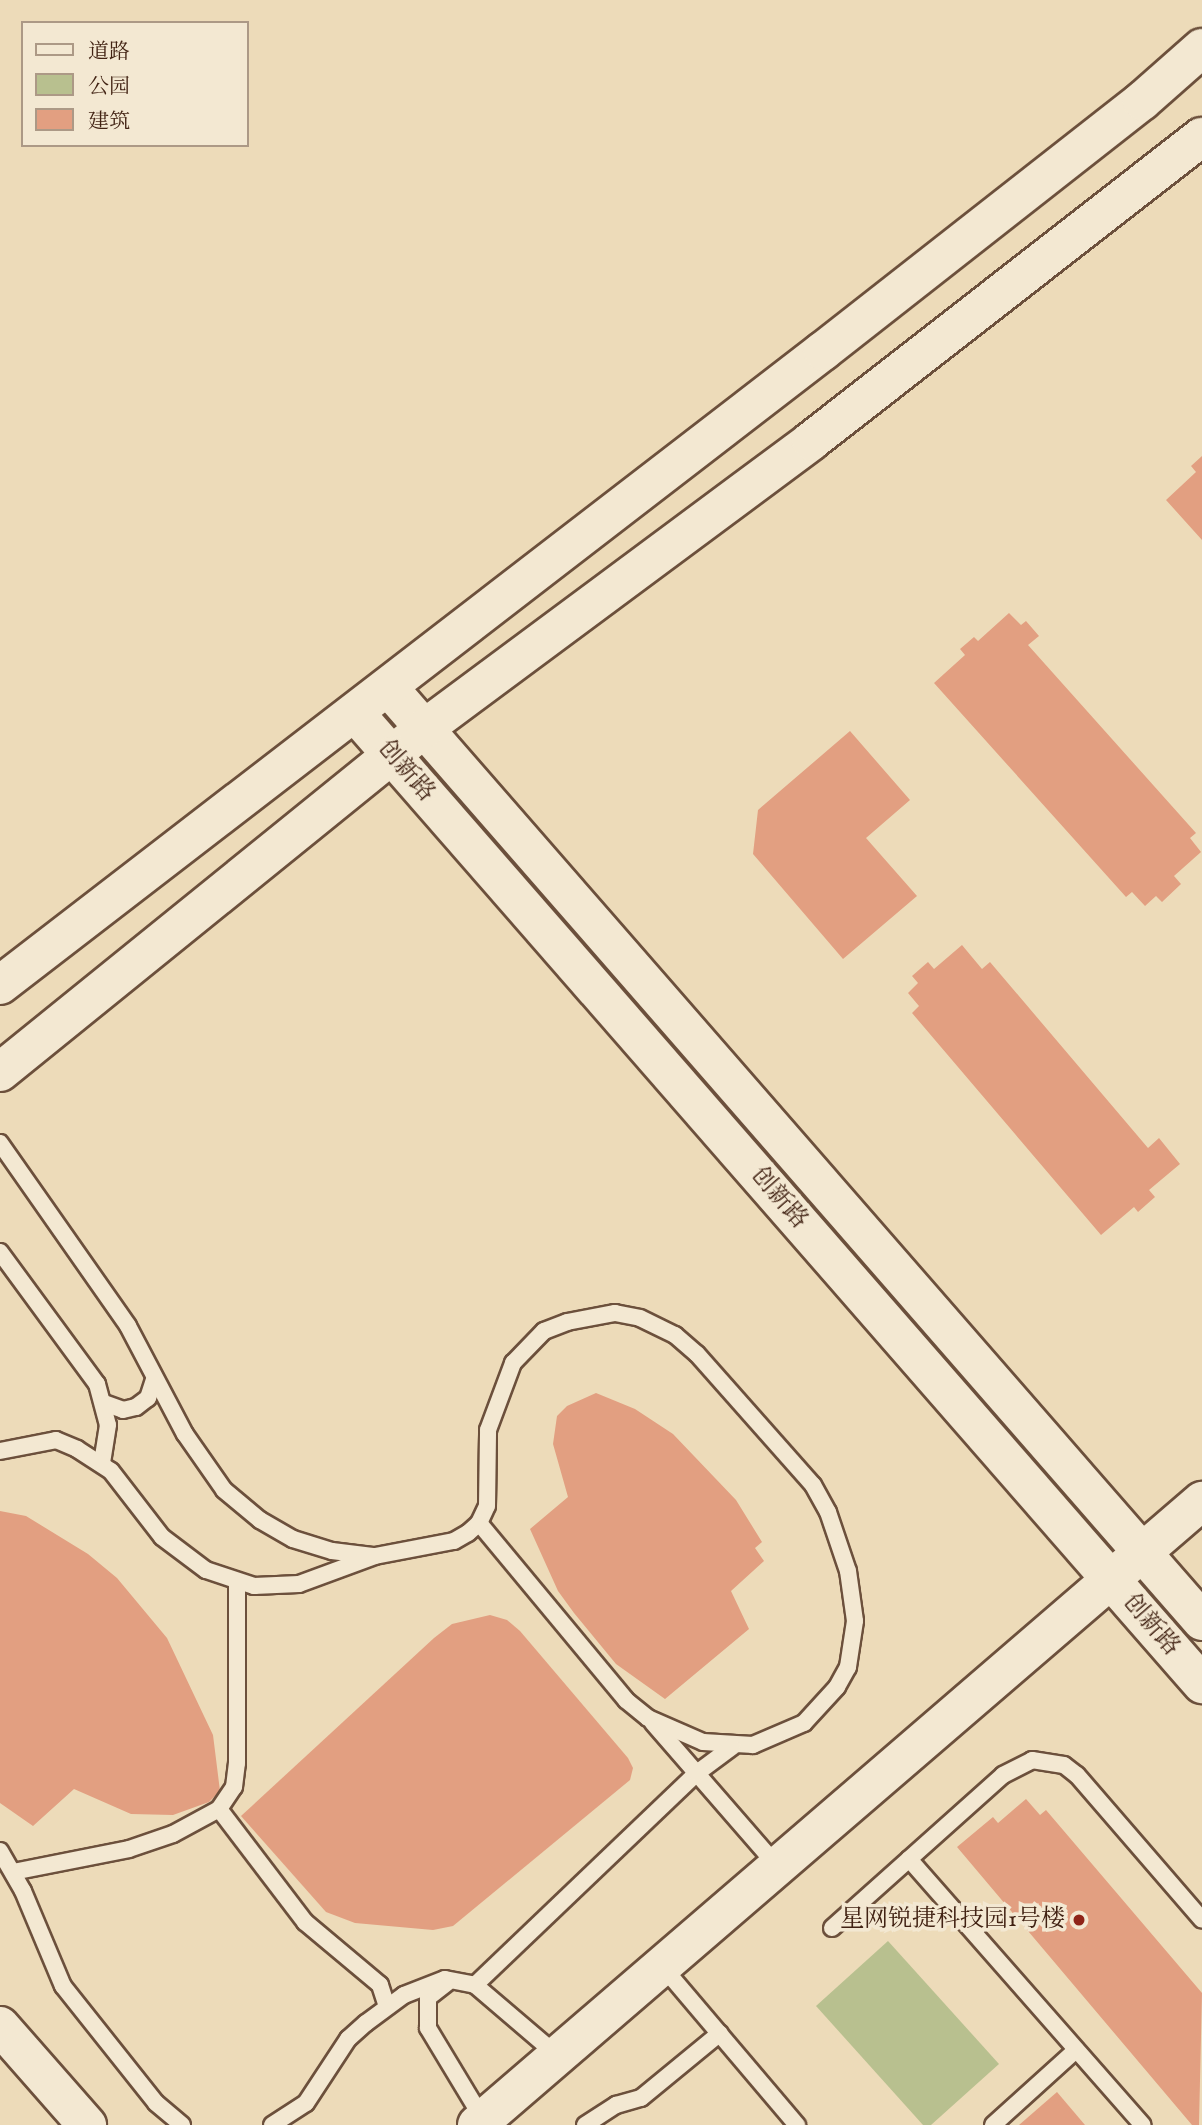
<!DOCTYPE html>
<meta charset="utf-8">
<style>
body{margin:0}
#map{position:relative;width:1202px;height:2125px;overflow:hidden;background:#eddbb9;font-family:"IM FELL English","Noto Serif SC",serif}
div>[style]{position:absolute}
.green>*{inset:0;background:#b8c08f}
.building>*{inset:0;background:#e29f81}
.roads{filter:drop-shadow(2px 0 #6c503c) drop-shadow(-2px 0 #6c503c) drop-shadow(0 2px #6c503c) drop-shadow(0 -2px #6c503c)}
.lane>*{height:16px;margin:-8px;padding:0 8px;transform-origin:8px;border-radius:8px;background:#f3e8d2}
.secondary>*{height:38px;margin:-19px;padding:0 19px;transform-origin:19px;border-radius:19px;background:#f3e8d2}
.dots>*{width:19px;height:19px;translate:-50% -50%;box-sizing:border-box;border:4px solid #f3e8d2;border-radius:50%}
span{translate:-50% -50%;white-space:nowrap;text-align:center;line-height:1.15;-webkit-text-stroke:7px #f3e8d2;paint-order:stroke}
.street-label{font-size:24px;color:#412213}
.poi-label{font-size:24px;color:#412213}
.right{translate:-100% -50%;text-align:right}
.legend{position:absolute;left:21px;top:21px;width:228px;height:126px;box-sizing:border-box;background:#f3e8d2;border:2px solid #ac9986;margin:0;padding:9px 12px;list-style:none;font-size:21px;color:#412213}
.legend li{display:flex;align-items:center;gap:14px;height:35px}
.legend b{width:35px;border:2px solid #ac9986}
</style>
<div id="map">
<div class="green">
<i style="clip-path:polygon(888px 1941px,999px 2064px,931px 2125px,923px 2125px,816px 2006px)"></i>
</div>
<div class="building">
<i style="clip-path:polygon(1202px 456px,1202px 540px,1166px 500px,1196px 472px,1191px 466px)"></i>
<i style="clip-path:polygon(1009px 613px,1021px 625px,1026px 621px,1039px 636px,1028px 645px,1196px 833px,1190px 838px,1201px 852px,1174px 876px,1181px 884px,1162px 902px,1156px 896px,1145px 906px,1132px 892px,1126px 897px,934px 683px,965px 655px,960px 649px,974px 637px,978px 641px)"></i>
<i style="clip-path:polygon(850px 731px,910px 800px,866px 838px,917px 896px,843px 959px,753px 854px,758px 810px)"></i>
<i style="clip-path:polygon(962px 945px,982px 969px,990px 962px,1148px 1148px,1159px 1138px,1180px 1164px,1149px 1190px,1155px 1197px,1138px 1212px,1134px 1207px,1101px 1235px,912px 1013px,919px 1006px,908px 993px,918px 983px,912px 976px,928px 962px,934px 969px)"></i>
<i style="clip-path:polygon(596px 1393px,635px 1409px,673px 1434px,736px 1500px,762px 1542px,755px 1548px,764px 1561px,731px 1591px,749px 1629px,665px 1699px,616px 1664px,574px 1613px,558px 1591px,530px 1529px,568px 1497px,553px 1444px,557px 1416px,567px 1406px)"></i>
<i style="clip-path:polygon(0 1511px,26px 1516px,88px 1554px,117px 1578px,167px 1638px,213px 1735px,220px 1791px,209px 1802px,173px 1815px,131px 1814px,74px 1789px,33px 1826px,0 1803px)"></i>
<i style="clip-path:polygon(490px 1615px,507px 1620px,520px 1631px,628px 1758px,633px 1768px,630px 1780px,453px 1926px,433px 1930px,355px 1923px,326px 1912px,241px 1816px,434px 1638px,452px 1624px)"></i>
<i style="clip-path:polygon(1026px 1799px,1040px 1815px,1046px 1810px,1202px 1993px,1199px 2125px,1192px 2125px,957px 1847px,993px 1817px,998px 1823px)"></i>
<i style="clip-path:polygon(1057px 2092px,1085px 2125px,1019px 2125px)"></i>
</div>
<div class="roads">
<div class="lane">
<i style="left:0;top:1143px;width:223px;rotate:55deg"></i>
<i style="left:128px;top:1326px;width:122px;rotate:62.2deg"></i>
<i style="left:185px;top:1434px;width:68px;rotate:55.1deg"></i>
<i style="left:224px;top:1490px;width:47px;rotate:39.8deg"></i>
<i style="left:260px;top:1520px;width:38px;rotate:30deg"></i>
<i style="left:293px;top:1539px;width:41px;rotate:17.1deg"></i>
<i style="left:332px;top:1551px;width:41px;rotate:7deg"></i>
<i style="left:0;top:1252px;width:164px;rotate:53.7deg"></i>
<i style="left:97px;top:1384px;width:42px;rotate:75deg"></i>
<i style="left:108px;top:1425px;width:39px;rotate:99deg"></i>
<i style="left:104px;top:1403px;width:20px;rotate:20deg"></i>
<i style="left:123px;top:1410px;width:13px;rotate:-13deg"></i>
<i style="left:136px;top:1407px;width:15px;rotate:-37deg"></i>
<i style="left:148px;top:1398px;width:20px;rotate:-72deg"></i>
<i style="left:0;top:1451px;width:57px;rotate:-11.1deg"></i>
<i style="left:56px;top:1440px;width:23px;rotate:23deg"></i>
<i style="left:77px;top:1449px;width:40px;rotate:32.9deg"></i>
<i style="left:111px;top:1471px;width:83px;rotate:52.3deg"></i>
<i style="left:162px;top:1537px;width:55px;rotate:36.9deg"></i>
<i style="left:206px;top:1570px;width:51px;rotate:18.4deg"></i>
<i style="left:254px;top:1586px;width:45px;rotate:-2.5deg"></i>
<i style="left:299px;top:1584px;width:81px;rotate:-20.2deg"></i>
<i style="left:375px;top:1556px;width:80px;rotate:-10.8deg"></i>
<i style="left:454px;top:1541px;width:16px;rotate:-30deg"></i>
<i style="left:468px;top:1533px;width:15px;rotate:-42deg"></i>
<i style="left:479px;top:1523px;width:19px;rotate:-65deg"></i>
<i style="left:487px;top:1506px;width:76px;rotate:-89.2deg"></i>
<i style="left:488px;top:1430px;width:72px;rotate:-69.5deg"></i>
<i style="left:513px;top:1363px;width:45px;rotate:-45.9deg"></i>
<i style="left:544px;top:1331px;width:25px;rotate:-21deg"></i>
<i style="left:567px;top:1322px;width:49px;rotate:-10.6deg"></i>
<i style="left:615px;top:1313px;width:25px;rotate:11deg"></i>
<i style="left:640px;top:1318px;width:39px;rotate:26deg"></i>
<i style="left:675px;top:1335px;width:29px;rotate:41deg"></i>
<i style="left:697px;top:1354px;width:175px;rotate:48.5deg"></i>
<i style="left:813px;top:1485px;width:31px;rotate:61deg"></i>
<i style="left:828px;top:1512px;width:62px;rotate:71.3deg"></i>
<i style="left:848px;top:1571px;width:50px;rotate:82deg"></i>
<i style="left:855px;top:1621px;width:47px;rotate:98.7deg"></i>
<i style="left:848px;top:1667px;width:23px;rotate:119deg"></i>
<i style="left:837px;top:1687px;width:49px;rotate:132.5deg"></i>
<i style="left:804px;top:1723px;width:56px;rotate:156.7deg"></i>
<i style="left:753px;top:1745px;width:50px;rotate:-176.6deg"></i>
<i style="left:703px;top:1742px;width:60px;rotate:-156.4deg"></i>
<i style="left:648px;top:1718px;width:28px;rotate:-141deg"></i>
<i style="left:626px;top:1700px;width:230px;rotate:-129.7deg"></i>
<i style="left:653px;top:1723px;width:191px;rotate:49deg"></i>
<i style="left:219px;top:1809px;width:142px;rotate:52.7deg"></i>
<i style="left:305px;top:1922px;width:98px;rotate:40deg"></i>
<i style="left:380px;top:1985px;width:22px;rotate:72deg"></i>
<i style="left:0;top:1851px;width:46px;rotate:60.1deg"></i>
<i style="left:23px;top:1891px;width:103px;rotate:67.2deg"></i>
<i style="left:63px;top:1986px;width:149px;rotate:51.5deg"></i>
<i style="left:156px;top:2103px;width:34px;rotate:40deg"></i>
<i style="left:909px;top:1859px;width:354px;rotate:48.7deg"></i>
<i style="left:13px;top:1872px;width:118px;rotate:-11.2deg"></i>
<i style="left:129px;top:1849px;width:46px;rotate:-18.8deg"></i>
<i style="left:173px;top:1834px;width:52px;rotate:-28.5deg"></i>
<i style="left:219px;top:1809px;width:27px;rotate:-56deg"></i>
<i style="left:234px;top:1787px;width:24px;rotate:-83deg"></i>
<i style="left:237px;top:1763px;width:181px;rotate:-90deg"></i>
<i style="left:832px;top:1928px;width:229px;rotate:-41.8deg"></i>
<i style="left:1003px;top:1775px;width:33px;rotate:-27deg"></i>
<i style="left:1032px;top:1760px;width:32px;rotate:9deg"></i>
<i style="left:1064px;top:1765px;width:16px;rotate:38deg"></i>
<i style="left:1077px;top:1775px;width:191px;rotate:49.2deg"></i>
<i style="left:662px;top:1966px;width:209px;rotate:49.7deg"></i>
<i style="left:447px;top:1983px;width:24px;rotate:142deg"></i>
<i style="left:428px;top:1998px;width:30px;rotate:90deg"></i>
<i style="left:428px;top:2028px;width:106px;rotate:58.9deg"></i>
<i style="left:475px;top:1985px;width:307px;rotate:-43.7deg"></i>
<i style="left:697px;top:1773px;width:44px;rotate:-36.6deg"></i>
<i style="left:272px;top:2125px;width:40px;rotate:-32.9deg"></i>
<i style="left:306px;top:2103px;width:77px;rotate:-56.7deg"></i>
<i style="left:348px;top:2039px;width:24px;rotate:-42deg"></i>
<i style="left:366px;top:2023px;width:47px;rotate:-36.4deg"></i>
<i style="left:404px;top:1995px;width:44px;rotate:-21.3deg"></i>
<i style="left:445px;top:1979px;width:31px;rotate:11deg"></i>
<i style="left:475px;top:1985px;width:108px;rotate:40.5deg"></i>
<i style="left:585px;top:2125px;width:37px;rotate:-33deg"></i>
<i style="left:616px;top:2105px;width:26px;rotate:-16deg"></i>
<i style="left:641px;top:2098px;width:102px;rotate:-39.4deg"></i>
<i style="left:993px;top:2125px;width:112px;rotate:-42.1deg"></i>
</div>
<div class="secondary">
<i style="left:388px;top:687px;width:1239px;rotate:48.93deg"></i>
<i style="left:355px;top:713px;width:1289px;rotate:48.9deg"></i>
<i style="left:0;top:985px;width:1039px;rotate:-37.61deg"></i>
<i style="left:823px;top:351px;width:405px;rotate:-38.1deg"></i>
<i style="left:1142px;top:101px;width:80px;rotate:-41.5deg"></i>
<i style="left:0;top:1072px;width:547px;rotate:-38.99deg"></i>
<i style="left:425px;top:728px;width:481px;rotate:-36.6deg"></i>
<i style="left:811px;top:441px;width:495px;rotate:-37.9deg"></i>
<i style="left:0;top:2026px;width:132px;rotate:48.7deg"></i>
<i style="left:477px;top:2125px;width:957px;rotate:-40.72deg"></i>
</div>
</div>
<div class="dots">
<i style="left:1079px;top:1920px;background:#8f2418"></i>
</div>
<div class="street-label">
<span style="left:406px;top:771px;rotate:49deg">创新路</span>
<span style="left:779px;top:1198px;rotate:49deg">创新路</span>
<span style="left:1151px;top:1625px;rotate:49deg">创新路</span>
</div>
<div class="poi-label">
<span class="right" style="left:1065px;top:1920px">星网锐捷科技园1号楼</span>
</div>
<ul class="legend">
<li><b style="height:9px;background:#f3e8d2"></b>道路</li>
<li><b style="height:19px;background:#b8c08f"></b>公园</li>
<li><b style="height:19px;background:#e29f81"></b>建筑</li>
</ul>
</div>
